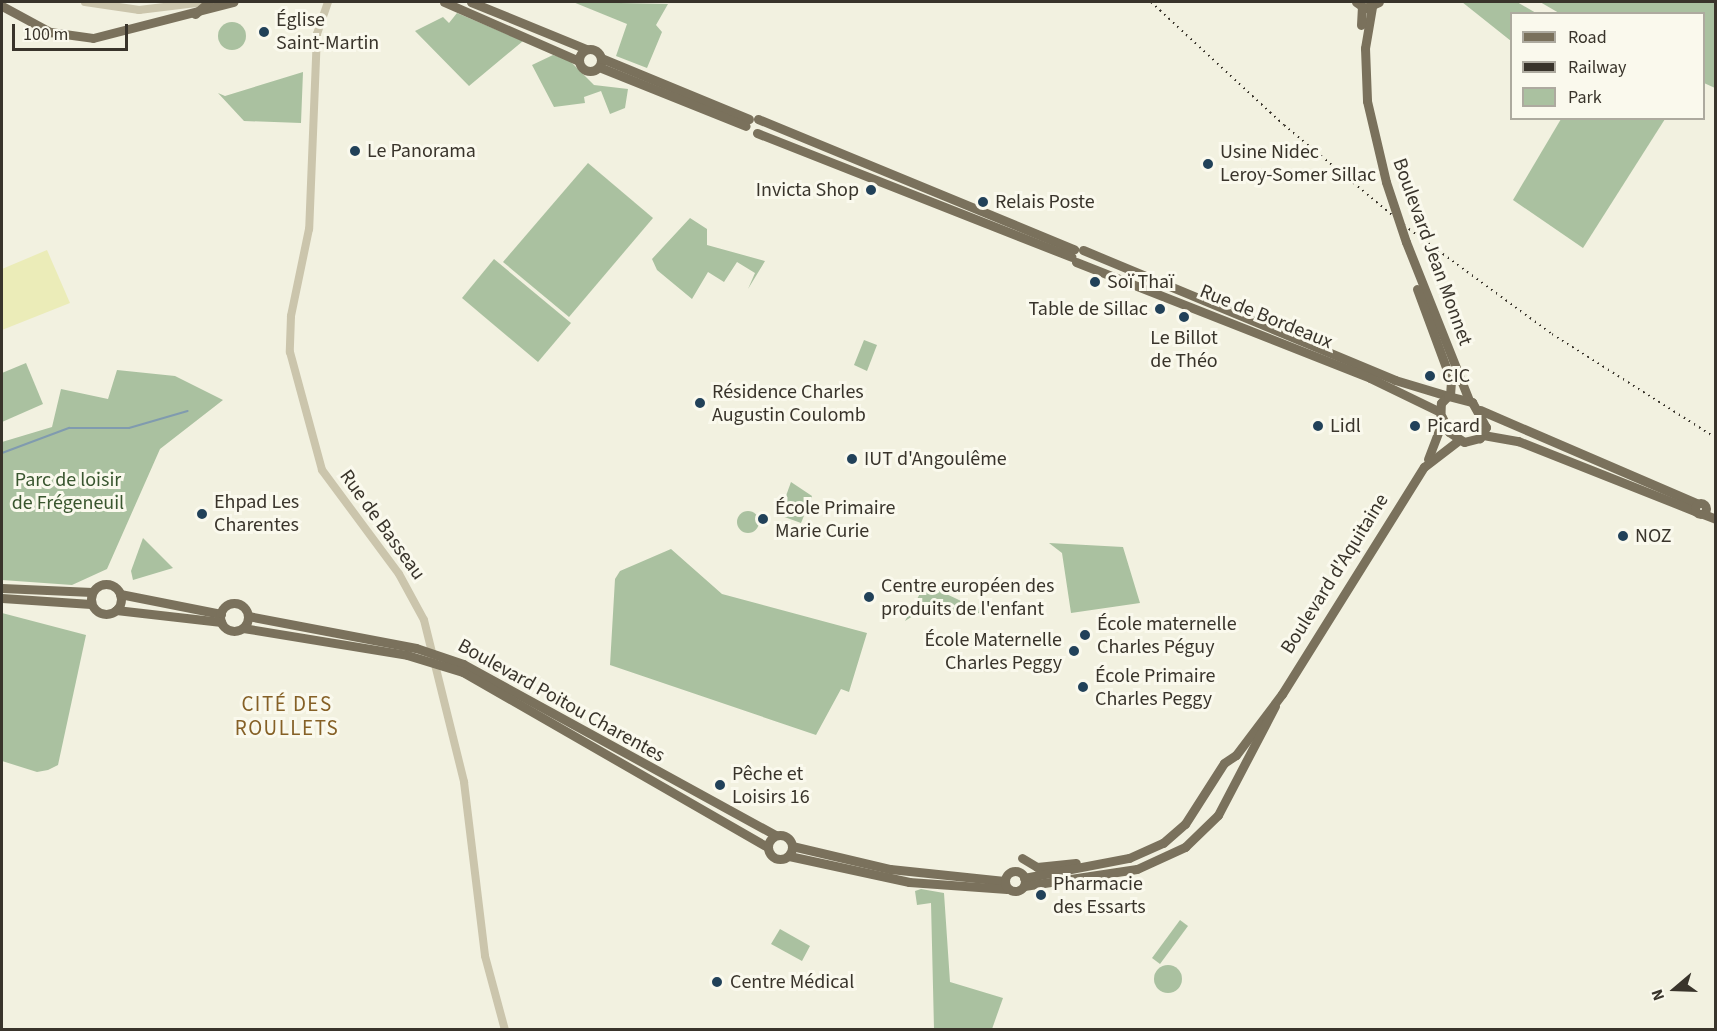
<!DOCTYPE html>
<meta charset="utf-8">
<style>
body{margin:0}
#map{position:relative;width:1717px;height:1031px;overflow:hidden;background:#f2f1e0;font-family:"Source Sans 3",sans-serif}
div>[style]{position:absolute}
.green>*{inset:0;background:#aac1a0}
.round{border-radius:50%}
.sand>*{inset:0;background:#ebecb8}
.stream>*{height:2px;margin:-1px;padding:0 1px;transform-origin:1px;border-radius:1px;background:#809baf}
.minor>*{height:8px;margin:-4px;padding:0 4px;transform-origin:4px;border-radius:4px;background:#cbc5ac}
.major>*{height:9px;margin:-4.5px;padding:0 4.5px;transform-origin:4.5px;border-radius:4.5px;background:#7a715c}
.major>.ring{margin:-4.5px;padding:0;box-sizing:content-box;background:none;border:9px solid #7a715c;border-radius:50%}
.rail>*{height:2px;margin-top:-1px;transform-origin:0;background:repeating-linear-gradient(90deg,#39342b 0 1.5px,transparent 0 6px)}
.major-bridge>*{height:9px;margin:-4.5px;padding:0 4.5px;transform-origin:4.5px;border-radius:4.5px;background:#7a715c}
.dots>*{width:16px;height:16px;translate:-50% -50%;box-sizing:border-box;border:3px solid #faf9ed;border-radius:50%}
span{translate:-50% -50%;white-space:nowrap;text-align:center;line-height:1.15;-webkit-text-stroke:6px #faf9ed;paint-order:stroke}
.poi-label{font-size:20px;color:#39342b}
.left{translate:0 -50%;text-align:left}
.right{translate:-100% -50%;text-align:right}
.street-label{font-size:20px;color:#39342b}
.park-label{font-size:20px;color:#39562f}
.neighbourhood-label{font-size:21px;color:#856026;letter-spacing:1.5px}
.frame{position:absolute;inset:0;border:3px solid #39342b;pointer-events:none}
.legend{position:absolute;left:1510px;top:12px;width:195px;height:108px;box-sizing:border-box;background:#faf9ed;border:2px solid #adaa9f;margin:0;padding:8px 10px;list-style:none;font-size:18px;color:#39342b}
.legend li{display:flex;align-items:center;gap:12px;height:30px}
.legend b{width:30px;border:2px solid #adaa9f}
.north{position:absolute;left:1645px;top:959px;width:60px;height:60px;-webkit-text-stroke:4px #faf9ed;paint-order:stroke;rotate:251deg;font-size:16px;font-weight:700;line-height:24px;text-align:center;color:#39342b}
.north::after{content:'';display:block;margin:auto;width:21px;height:27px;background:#39342b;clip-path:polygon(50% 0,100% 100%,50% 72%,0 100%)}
.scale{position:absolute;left:12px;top:24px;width:116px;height:27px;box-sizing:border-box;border:3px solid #39342b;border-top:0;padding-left:8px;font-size:18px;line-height:21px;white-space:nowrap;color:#39342b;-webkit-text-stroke:4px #faf9ed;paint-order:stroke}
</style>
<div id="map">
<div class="green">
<i style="clip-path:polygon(573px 2px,668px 4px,656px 25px,662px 32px,647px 68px,616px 56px,627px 24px)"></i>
<i style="clip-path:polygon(1462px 2px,1517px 2px,1536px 13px,1512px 14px,1511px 41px)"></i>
<i style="clip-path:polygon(1540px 2px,1715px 2px,1715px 88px,1704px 83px,1704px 14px,1559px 13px)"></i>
<i style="clip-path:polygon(457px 13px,523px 41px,469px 86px,415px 31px,443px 17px,449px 23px)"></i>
<i class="round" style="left:218px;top:22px;width:28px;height:28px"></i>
<i style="clip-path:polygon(553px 55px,569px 60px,594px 85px,628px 89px,625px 108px,610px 114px,601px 91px,584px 97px,585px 103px,554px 107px,532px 65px)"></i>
<i style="clip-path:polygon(303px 72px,301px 123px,244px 121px,218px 93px,225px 96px)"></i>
<i style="clip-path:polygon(1561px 119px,1665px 119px,1583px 248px,1513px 200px)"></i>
<i style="clip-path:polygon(588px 163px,653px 218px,569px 317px,503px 262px)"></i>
<i style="clip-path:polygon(690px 218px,707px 229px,707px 245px,765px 261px,748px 289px,755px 273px,737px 262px,724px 282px,708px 272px,692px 299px,657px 270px,652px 259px)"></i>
<i style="clip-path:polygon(494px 259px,571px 323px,538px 362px,462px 298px)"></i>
<i style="clip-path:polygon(864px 340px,877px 345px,867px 371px,854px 365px)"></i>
<i style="clip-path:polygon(26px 363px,43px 404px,2px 422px,2px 373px)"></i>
<i style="clip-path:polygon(117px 370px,175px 376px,223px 400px,160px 449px,107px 569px,72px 585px,2px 580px,2px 442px,52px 427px,61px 389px,108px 399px)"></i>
<i style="clip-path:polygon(791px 482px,812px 496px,801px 523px,779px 515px)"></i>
<i class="round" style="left:737px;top:511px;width:22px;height:22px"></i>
<i style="clip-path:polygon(143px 538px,173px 568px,133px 580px,131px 571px)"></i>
<i style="clip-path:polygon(1049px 543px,1123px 547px,1140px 603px,1071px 613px,1062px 553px)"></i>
<i style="clip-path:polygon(671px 549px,722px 594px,867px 633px,849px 692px,841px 689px,816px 735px,610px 665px,615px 579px,620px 571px)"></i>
<i style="clip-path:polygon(921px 582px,978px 609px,983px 603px,983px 613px,913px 616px,905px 621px,923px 588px)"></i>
<i style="clip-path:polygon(2px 613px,86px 635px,58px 765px,48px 770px,37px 772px,2px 761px)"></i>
<i style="clip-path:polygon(921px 889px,944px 893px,950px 982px,1003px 998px,992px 1029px,934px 1029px,931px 903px,917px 905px,915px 891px)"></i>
<i style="clip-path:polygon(1180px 920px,1188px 926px,1160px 964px,1152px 958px)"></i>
<i style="clip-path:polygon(780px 929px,810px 946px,802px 961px,771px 944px)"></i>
<i class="round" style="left:1154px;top:965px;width:28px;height:28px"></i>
</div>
<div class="sand">
<i style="clip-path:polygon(47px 250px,70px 303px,2px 330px,2px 269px)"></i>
</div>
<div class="stream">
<i style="left:2px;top:453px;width:72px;rotate:-20.5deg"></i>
<i style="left:69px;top:428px;width:60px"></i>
<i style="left:129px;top:428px;width:61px;rotate:-16.1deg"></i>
</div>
<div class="minor">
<i style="left:85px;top:2px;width:55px;rotate:8.4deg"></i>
<i style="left:139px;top:10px;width:66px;rotate:-6.9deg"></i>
<i style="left:328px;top:2px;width:34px;rotate:109deg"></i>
<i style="left:317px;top:34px;width:195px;rotate:92.3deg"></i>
<i style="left:309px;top:229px;width:89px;rotate:101.7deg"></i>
<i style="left:291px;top:316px;width:36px;rotate:92deg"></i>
<i style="left:290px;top:352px;width:122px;rotate:74.8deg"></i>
<i style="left:322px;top:470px;width:129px;rotate:53.5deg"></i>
<i style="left:399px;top:574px;width:52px;rotate:61.5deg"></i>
<i style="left:424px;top:620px;width:167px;rotate:76.1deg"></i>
<i style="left:464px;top:782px;width:175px;rotate:83.1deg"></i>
<i style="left:485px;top:956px;width:77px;rotate:74.9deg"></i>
</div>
<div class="major">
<i style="left:444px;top:2px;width:147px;rotate:23.6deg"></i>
<i style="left:471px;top:2px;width:124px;rotate:22.2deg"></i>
<i style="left:1356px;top:2px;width:11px;rotate:34deg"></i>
<i style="left:1365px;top:8px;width:15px;rotate:-23deg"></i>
<i style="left:2px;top:6px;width:55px;rotate:28.4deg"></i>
<i style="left:50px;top:32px;width:43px;rotate:7.9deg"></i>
<i style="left:93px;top:38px;width:145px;rotate:-14.4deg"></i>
<i style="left:1372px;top:7px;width:42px;rotate:99.7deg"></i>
<i style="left:1365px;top:48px;width:53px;rotate:87.8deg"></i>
<i style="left:1367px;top:101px;width:83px;rotate:76.8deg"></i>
<i style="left:195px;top:14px;width:18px;rotate:-41deg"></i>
<i style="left:1361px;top:25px;width:18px;rotate:-87deg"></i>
<i class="ring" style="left:579px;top:49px;width:13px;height:13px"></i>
<i style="left:601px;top:58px;width:160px;rotate:22.4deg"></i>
<i style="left:599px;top:67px;width:158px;rotate:21.9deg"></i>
<i style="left:758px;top:119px;width:342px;rotate:22.4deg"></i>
<i style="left:757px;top:133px;width:338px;rotate:21.5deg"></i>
<i style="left:1406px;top:242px;width:170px;rotate:68.3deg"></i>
<i style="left:1083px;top:250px;width:338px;rotate:22.6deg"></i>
<i style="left:1395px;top:380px;width:55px;rotate:16.8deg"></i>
<i style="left:1076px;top:262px;width:316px;rotate:21.5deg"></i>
<i style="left:1370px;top:378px;width:78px;rotate:25.9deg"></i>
<i style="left:1417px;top:289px;width:98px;rotate:69.7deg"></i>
<i style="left:1451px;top:381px;width:15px;rotate:94deg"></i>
<i style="left:1480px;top:410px;width:237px;rotate:23.3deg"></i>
<i style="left:1483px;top:435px;width:36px;rotate:10deg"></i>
<i style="left:1518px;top:441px;width:190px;rotate:21.6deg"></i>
<i style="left:1428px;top:459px;width:33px;rotate:-69deg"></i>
<i style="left:1440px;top:428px;width:25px;rotate:-88deg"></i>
<i style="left:1441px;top:403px;width:10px;rotate:-45deg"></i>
<i style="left:1448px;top:396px;width:25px;rotate:14deg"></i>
<i style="left:1472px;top:402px;width:29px;rotate:61deg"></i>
<i style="left:1486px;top:427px;width:13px;rotate:119deg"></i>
<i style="left:1480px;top:438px;width:16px;rotate:166deg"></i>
<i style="left:1464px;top:442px;width:18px;rotate:-146deg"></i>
<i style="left:1449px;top:432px;width:17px;rotate:-115deg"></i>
<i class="ring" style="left:1695.5px;top:503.5px;width:2px;height:2px"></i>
<i style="left:1703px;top:514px;width:14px;rotate:21deg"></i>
<i class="ring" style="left:91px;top:584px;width:21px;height:21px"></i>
<i style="left:2px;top:588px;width:90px;rotate:2.5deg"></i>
<i style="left:120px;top:594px;width:103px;rotate:11.2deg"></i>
<i style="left:2px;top:598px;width:89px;rotate:3.9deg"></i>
<i class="ring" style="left:220px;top:603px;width:19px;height:19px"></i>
<i style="left:116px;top:610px;width:106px;rotate:6.5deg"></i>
<i style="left:248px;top:616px;width:171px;rotate:10.8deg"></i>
<i style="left:243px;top:628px;width:166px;rotate:9.3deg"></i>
<i style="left:463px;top:664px;width:356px;rotate:28.7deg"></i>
<i style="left:463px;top:672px;width:351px;rotate:29.9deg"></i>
<i class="ring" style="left:768px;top:835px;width:15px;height:15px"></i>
<i style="left:792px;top:846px;width:101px;rotate:13.2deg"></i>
<i style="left:890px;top:869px;width:115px;rotate:6deg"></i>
<i style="left:789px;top:856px;width:123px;rotate:12.2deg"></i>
<i style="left:909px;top:882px;width:98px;rotate:4.1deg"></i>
<i style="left:1022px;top:858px;width:17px;rotate:31deg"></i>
<i style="left:1037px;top:867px;width:39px;rotate:-6deg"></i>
<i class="ring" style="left:1005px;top:871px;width:11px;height:11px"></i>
<i style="left:1024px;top:878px;width:107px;rotate:-10.8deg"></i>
<i style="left:1129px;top:858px;width:37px;rotate:-24deg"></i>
<i style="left:1163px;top:843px;width:29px;rotate:-41deg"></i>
<i style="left:1185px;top:824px;width:72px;rotate:-57.4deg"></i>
<i style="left:1224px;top:763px;width:14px;rotate:-34deg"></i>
<i style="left:1236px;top:755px;width:76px;rotate:-53deg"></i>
<i style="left:1282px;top:694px;width:268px;rotate:-58deg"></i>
<i style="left:1424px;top:467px;width:44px;rotate:-37.6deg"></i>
<i style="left:1024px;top:886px;width:114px;rotate:-8.6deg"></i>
<i style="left:1137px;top:869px;width:53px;rotate:-24.6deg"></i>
<i style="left:1185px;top:847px;width:46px;rotate:-44.1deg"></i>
<i style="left:1218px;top:815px;width:123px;rotate:-62.4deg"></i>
</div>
<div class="rail">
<i style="left:1151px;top:2px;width:181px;rotate:42.8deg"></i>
<i style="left:1284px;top:125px;width:163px;rotate:39.8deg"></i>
<i style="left:1409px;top:229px;width:177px;rotate:36.3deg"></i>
<i style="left:1552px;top:334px;width:194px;rotate:32.4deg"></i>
</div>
<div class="major-bridge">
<i style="left:1386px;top:182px;width:63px;rotate:71.6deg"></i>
<i style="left:416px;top:648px;width:50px;rotate:18.8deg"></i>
<i style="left:407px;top:655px;width:59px;rotate:16.9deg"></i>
</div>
<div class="dots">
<i style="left:264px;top:32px;background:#214159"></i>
<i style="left:355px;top:151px;background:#214159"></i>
<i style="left:1208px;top:164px;background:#214159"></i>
<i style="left:871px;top:190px;background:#214159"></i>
<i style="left:983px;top:202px;background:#214159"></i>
<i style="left:1095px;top:282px;background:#214159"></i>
<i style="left:1160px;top:309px;background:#214159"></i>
<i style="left:1184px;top:317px;background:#214159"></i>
<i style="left:1430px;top:376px;background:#214159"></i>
<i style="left:700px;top:403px;background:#214159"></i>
<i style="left:1318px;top:426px;background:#214159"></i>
<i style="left:1415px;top:426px;background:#214159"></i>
<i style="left:852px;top:459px;background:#214159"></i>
<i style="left:202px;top:514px;background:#214159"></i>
<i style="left:763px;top:519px;background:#214159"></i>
<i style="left:1623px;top:536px;background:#214159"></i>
<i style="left:869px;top:597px;background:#214159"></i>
<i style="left:1085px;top:635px;background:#214159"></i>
<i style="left:1074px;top:651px;background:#214159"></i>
<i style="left:1083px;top:687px;background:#214159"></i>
<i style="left:720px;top:785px;background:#214159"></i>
<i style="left:1041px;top:895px;background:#214159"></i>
<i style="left:717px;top:982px;background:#214159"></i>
</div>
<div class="poi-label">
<span class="left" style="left:276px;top:32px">Église<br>Saint-Martin</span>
<span class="left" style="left:367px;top:151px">Le Panorama</span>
<span class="left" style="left:1220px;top:164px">Usine Nidec<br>Leroy-Somer Sillac</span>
<span class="right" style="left:859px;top:190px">Invicta Shop</span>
<span class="left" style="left:995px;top:202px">Relais Poste</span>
<span class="left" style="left:1107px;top:282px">Soï Thaï</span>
<span class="right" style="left:1148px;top:309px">Table de Sillac</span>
<span style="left:1184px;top:350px">Le Billot<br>de Théo</span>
<span class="left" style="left:1442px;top:376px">CIC</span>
<span class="left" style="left:712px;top:404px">Résidence Charles<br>Augustin Coulomb</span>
<span class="left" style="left:1330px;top:426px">Lidl</span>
<span class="left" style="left:1427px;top:426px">Picard</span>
<span class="left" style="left:864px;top:459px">IUT d'Angoulême</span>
<span class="left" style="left:214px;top:514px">Ehpad Les<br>Charentes</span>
<span class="left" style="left:775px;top:520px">École Primaire<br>Marie Curie</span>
<span class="left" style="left:1635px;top:536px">NOZ</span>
<span class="left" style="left:881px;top:598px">Centre européen des<br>produits de l'enfant</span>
<span class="left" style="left:1097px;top:636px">École maternelle<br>Charles Péguy</span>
<span class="right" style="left:1062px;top:652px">École Maternelle<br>Charles Peggy</span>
<span class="left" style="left:1095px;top:688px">École Primaire<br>Charles Peggy</span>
<span class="left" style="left:732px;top:786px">Pêche et<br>Loisirs 16</span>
<span class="left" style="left:1053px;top:896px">Pharmacie<br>des Essarts</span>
<span class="left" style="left:730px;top:982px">Centre Médical</span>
</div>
<div class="street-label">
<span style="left:1432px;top:252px;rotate:70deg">Boulevard Jean Monnet</span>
<span style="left:1266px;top:317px;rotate:22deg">Rue de Bordeaux</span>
<span style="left:382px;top:525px;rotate:54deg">Rue de Basseau</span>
<span style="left:1335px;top:574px;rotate:-58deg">Boulevard d'Aquitaine</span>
<span style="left:561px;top:701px;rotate:29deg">Boulevard Poitou Charentes</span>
</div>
<div class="park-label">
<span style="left:68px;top:492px">Parc de loisir<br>de Frégeneuil</span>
</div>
<div class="neighbourhood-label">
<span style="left:287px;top:716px">CITÉ DES<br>ROULLETS</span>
</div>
<div class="frame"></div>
<ul class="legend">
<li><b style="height:8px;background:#7a715c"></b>Road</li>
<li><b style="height:8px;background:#39342b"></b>Railway</li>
<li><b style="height:16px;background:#aac1a0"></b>Park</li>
</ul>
<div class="north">N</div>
<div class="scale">100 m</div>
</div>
